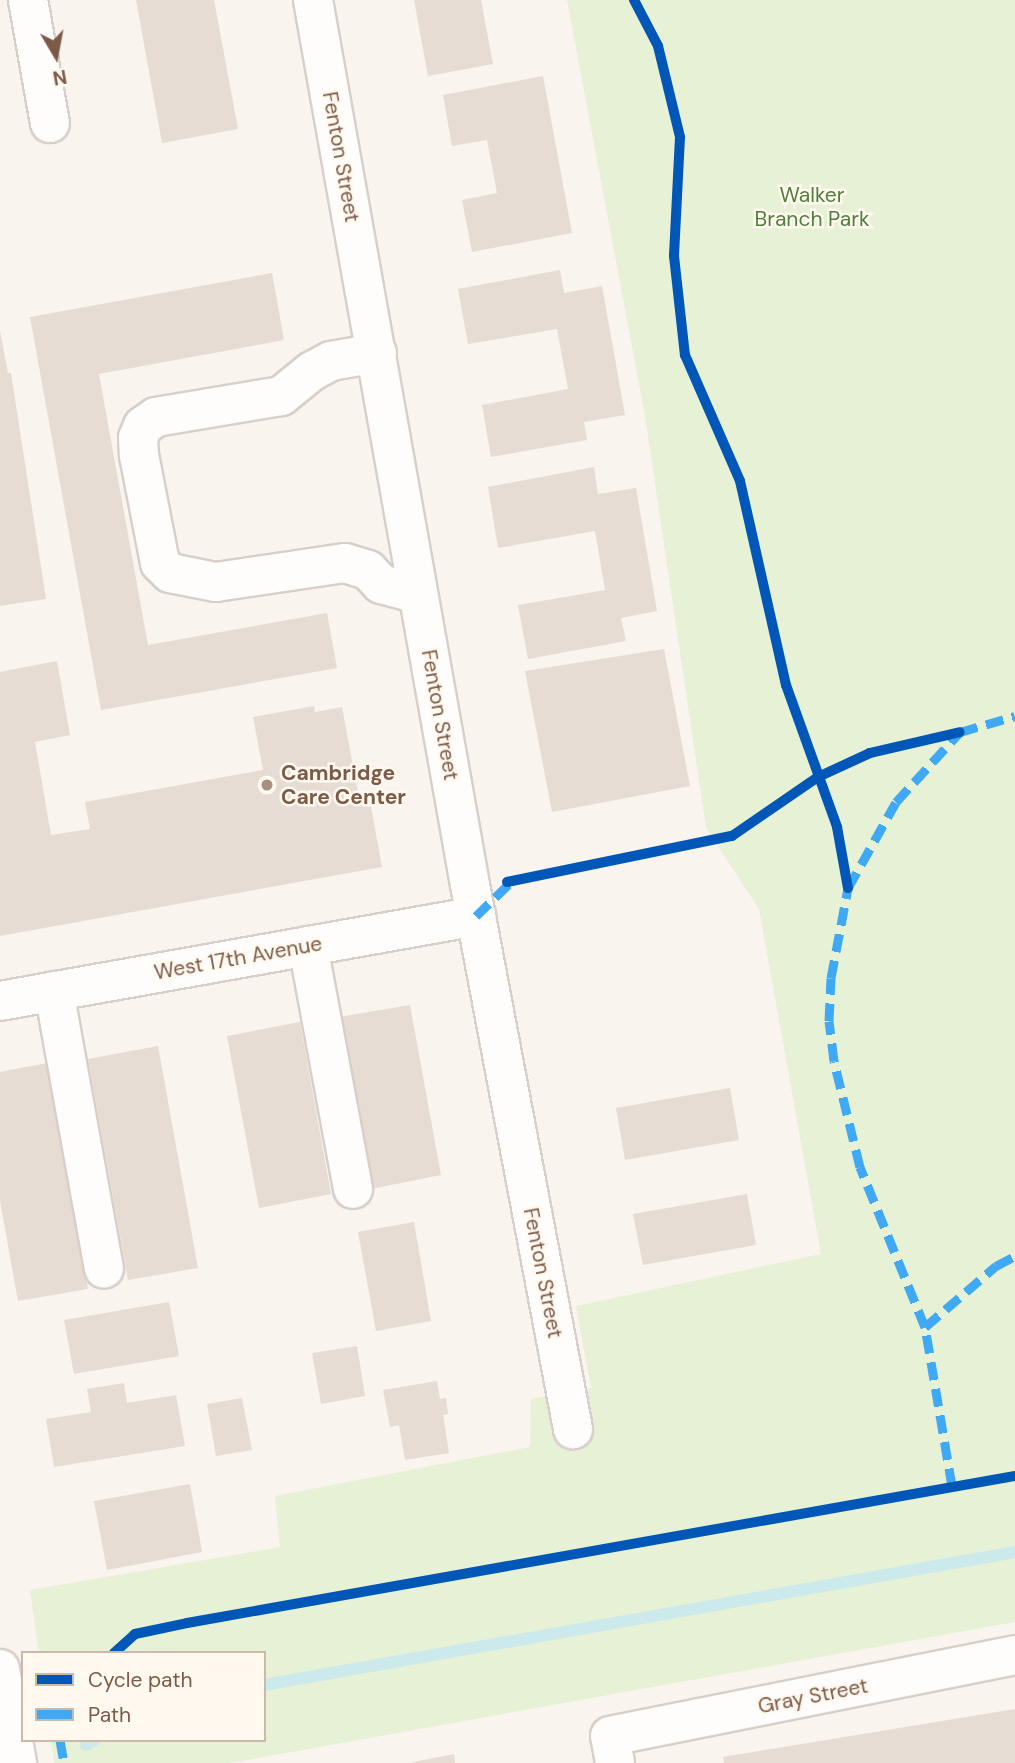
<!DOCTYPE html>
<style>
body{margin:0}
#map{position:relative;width:1015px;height:1763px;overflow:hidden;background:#f9f4ed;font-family:"DM Sans",sans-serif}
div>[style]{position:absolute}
.green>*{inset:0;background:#e6f1d6}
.stream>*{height:12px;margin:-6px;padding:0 6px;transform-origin:6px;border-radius:6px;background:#cceaec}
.building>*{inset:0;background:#e6dcd3}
.roads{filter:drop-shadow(2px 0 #d8cfca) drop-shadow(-2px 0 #d8cfca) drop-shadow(0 2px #d8cfca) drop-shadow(0 -2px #d8cfca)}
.minor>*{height:38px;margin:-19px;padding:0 19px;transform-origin:19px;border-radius:19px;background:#fefdfc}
.quiet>*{height:9px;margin-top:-4.5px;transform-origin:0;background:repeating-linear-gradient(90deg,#3fa9f5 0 18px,transparent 0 27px)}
.cycleway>*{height:10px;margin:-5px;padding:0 5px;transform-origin:5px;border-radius:5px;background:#0057b8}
.dots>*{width:19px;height:19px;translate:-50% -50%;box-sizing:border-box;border:4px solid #fff9f0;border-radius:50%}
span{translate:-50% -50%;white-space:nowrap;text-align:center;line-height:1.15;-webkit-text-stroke:5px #fff9f0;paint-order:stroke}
.street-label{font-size:21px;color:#7d5947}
.park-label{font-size:21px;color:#507e3b}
.poi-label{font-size:21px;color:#7d5947;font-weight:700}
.left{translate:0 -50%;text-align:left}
.legend{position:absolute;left:21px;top:1651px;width:245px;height:91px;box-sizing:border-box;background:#fff9f0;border:2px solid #cbb9ac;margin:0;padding:9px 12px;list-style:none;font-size:21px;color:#7d5947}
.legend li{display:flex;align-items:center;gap:14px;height:35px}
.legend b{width:35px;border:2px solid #cbb9ac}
.north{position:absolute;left:21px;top:21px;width:70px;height:70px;-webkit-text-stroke:5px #fff9f0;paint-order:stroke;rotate:170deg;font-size:19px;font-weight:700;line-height:28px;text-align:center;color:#7d5947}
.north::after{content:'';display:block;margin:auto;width:24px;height:32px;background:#7d5947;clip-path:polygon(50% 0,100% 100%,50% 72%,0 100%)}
</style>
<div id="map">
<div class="green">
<i style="clip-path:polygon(567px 0,1015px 0,1015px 1622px,230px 1763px,54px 1763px,51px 1740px,264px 1740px,264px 1653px,39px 1653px,30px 1590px,280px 1547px,275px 1496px,530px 1447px,531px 1399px,591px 1388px,576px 1306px,821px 1254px,759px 909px,706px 828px,645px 416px)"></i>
</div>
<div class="stream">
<i style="left:264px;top:1685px;width:763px;rotate:-10.04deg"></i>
<i style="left:86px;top:1745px;width:10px;rotate:-29deg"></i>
</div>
<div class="building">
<i style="clip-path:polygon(136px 0,214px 0,238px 129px,162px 143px)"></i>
<i style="clip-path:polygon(414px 0,481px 0,493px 64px,428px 76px)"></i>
<i style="clip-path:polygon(543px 76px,572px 233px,472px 252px,462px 200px,497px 193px,487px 140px,452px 146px,443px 95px)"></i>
<i style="clip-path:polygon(560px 270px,564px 293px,602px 286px,625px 415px,584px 422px,587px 440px,491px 457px,482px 405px,568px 389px,557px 329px,468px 344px,458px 289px)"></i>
<i style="clip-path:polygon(272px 273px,284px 340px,99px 374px,148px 645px,327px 613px,337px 668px,101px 710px,30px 317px)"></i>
<i style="clip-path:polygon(0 331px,8px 373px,11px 373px,46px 599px,0 606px)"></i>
<i style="clip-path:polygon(594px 467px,598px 494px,636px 488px,657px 611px,621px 618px,626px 641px,528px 659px,518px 605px,605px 590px,595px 531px,498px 548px,488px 487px)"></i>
<i style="clip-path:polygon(664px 649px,690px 786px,552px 812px,525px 671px)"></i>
<i style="clip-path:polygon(57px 661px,70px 735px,35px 742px,51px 835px,90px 829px,85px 802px,263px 770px,253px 717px,314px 706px,315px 712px,342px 707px,360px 803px,370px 801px,382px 867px,0 936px,0 672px)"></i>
<i style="clip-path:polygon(410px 1005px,441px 1175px,371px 1189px,339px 1017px)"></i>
<i style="clip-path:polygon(300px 1022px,331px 1194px,259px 1208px,227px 1036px)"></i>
<i style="clip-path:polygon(158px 1046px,198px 1268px,128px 1280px,88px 1059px)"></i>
<i style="clip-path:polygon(47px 1063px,88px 1289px,18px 1301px,0 1201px,0 1072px)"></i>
<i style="clip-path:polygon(730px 1088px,739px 1140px,625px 1160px,616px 1108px)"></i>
<i style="clip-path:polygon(747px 1194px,756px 1245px,643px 1265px,633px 1214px)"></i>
<i style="clip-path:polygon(414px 1222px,431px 1321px,376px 1331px,358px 1232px)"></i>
<i style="clip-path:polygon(169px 1302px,179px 1356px,74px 1374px,64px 1320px)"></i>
<i style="clip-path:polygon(357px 1346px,365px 1396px,321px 1404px,312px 1353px)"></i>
<i style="clip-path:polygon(437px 1381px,440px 1399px,446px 1398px,448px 1414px,443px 1415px,449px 1453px,405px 1460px,399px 1425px,390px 1427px,383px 1390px)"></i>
<i style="clip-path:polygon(124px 1383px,127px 1403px,176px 1395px,185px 1446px,54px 1467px,46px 1419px,91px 1412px,87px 1389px)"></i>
<i style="clip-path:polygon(242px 1398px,252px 1450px,216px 1456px,207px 1404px)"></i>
<i style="clip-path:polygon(190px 1484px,202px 1552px,107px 1570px,94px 1501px)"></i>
<i style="clip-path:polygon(1015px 1709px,1015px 1763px,724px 1763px,723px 1757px)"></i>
<i style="clip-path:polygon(454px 1754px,455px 1763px,413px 1763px,413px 1762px)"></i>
</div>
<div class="roads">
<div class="minor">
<i style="left:28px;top:0;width:125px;rotate:79.9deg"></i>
<i style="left:313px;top:0;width:899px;rotate:79.94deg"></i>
<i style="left:470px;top:885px;width:554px;rotate:79.28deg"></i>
<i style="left:377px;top:353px;width:47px;rotate:170.1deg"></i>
<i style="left:331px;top:361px;width:21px;rotate:152deg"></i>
<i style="left:312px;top:371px;width:40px;rotate:141deg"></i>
<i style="left:281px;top:396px;width:127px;rotate:170.5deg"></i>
<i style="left:156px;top:417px;width:16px;rotate:145deg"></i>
<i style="left:143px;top:426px;width:13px;rotate:113deg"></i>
<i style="left:138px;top:438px;width:17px;rotate:87deg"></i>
<i style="left:139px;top:455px;width:110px;rotate:79deg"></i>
<i style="left:160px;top:563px;width:14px;rotate:45deg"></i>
<i style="left:170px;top:573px;width:47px;rotate:11.1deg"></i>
<i style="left:216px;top:582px;width:130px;rotate:-8.4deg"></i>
<i style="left:345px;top:563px;width:24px;rotate:17deg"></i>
<i style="left:368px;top:570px;width:19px;rotate:47deg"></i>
<i style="left:381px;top:584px;width:38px;rotate:15deg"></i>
<i style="left:308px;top:946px;width:247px;rotate:79.5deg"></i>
<i style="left:54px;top:991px;width:282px;rotate:79.8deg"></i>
<i style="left:0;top:1001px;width:484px;rotate:-10.1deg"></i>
<i style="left:0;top:1669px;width:96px;rotate:79.7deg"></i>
<i style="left:615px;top:1763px;width:27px;rotate:-100deg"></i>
<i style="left:610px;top:1736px;width:413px;rotate:-11.3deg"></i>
</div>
</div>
<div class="quiet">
<i style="left:476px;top:916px;width:49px;rotate:-44.2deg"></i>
<i style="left:925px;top:1327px;width:94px;rotate:-40.7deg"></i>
<i style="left:996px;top:1266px;width:21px;rotate:-28deg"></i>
<i style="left:952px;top:1486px;width:161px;rotate:-99.6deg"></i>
<i style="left:925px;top:1327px;width:173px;rotate:-112.1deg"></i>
<i style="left:860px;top:1167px;width:109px;rotate:-103.8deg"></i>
<i style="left:834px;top:1061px;width:40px;rotate:-97.1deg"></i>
<i style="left:829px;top:1021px;width:43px;rotate:-87.3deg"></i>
<i style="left:831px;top:978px;width:92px;rotate:-79.3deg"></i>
<i style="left:848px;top:888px;width:98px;rotate:-60.8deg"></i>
<i style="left:896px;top:802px;width:95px;rotate:-47.6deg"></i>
<i style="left:960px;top:732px;width:57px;rotate:-16.2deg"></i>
<i style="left:60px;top:1740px;width:23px;rotate:80deg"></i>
</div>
<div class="cycleway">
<i style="left:634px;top:0;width:52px;rotate:62.4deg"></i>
<i style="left:658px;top:46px;width:94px;rotate:76.4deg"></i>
<i style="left:680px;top:137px;width:119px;rotate:92.9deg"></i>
<i style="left:674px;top:256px;width:100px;rotate:83.7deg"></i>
<i style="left:685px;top:355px;width:137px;rotate:66.4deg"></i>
<i style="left:740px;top:481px;width:209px;rotate:77.3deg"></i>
<i style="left:786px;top:685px;width:151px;rotate:70.2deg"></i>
<i style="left:837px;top:827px;width:62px;rotate:79.8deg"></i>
<i style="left:507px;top:882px;width:230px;rotate:-11.6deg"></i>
<i style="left:732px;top:836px;width:104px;rotate:-34.5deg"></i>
<i style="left:818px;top:777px;width:57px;rotate:-24.8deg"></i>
<i style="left:870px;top:753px;width:92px;rotate:-13.1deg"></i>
<i style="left:114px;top:1653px;width:28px;rotate:-42deg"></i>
<i style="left:135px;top:1634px;width:53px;rotate:-11.9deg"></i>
<i style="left:187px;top:1623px;width:841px;rotate:-10.07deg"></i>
</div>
<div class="dots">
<i style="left:267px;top:785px;background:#a88f81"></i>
</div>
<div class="street-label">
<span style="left:341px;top:157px;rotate:80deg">Fenton Street</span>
<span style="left:440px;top:715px;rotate:80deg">Fenton Street</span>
<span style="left:238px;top:958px;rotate:-10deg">West 17th Avenue</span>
<span style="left:543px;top:1273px;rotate:79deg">Fenton Street</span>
<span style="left:813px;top:1696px;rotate:-11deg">Gray Street</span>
</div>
<div class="park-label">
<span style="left:812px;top:207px">Walker<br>Branch Park</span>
</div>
<div class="poi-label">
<span class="left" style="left:281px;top:785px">Cambridge<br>Care Center</span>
</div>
<ul class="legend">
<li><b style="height:9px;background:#0057b8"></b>Cycle path</li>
<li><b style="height:9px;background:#3fa9f5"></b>Path</li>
</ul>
<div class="north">N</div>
</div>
